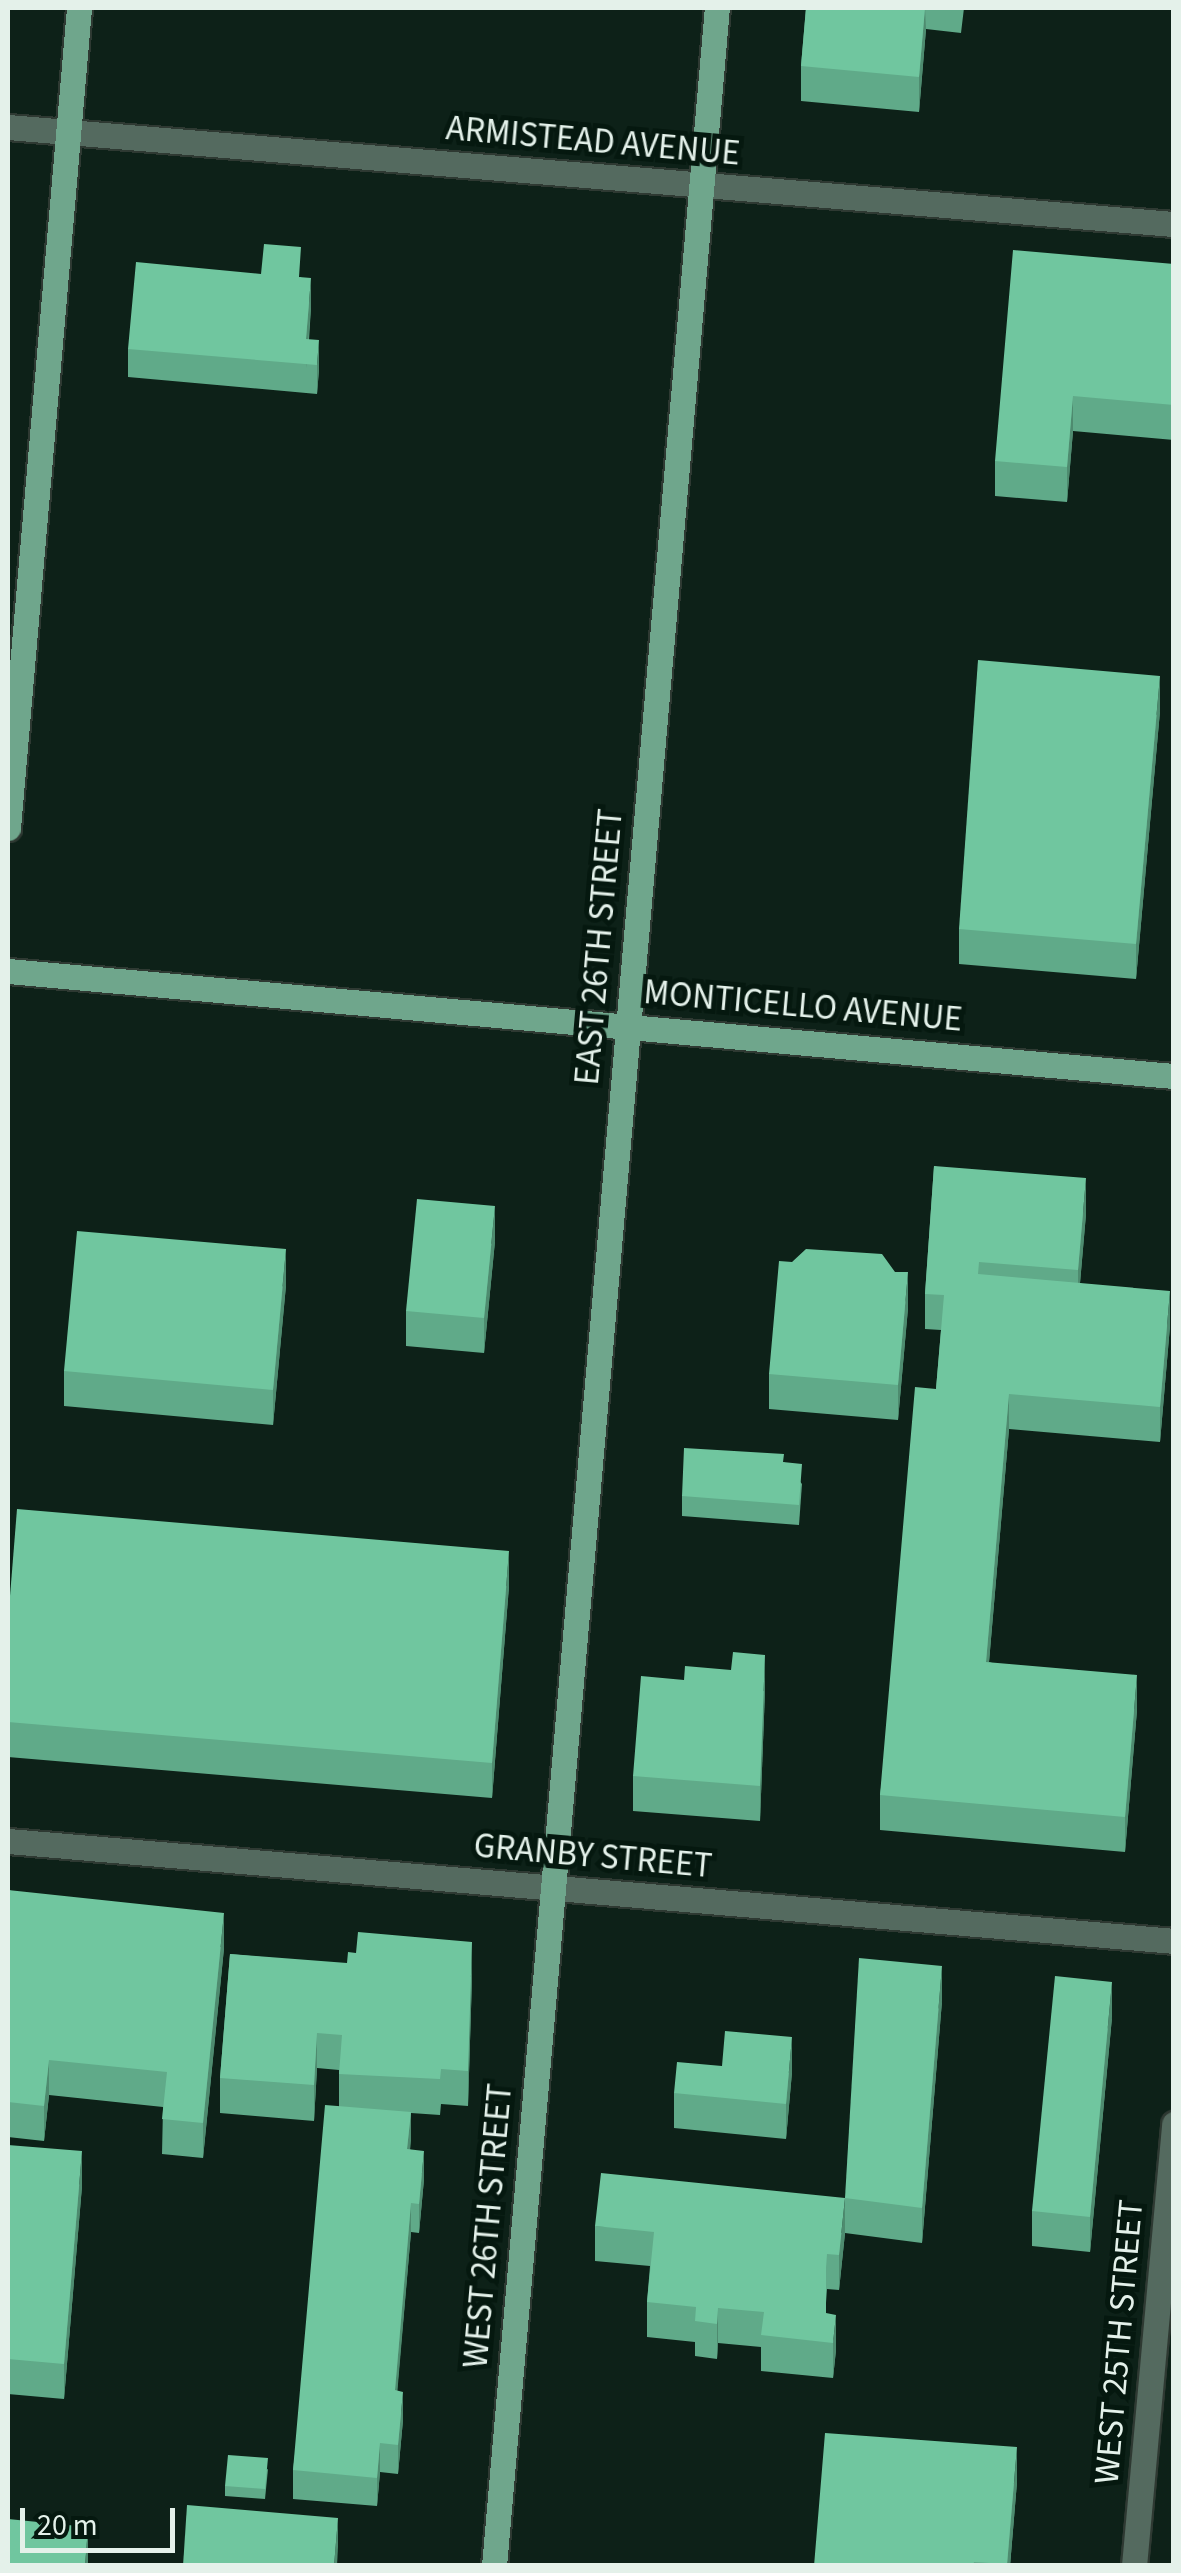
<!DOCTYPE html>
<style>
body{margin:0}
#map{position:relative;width:1181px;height:2573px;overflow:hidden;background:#0d2118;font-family:"Source Sans 3",sans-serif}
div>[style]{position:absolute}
.roads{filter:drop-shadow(2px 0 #2e3932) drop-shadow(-2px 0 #2e3932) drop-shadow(0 2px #2e3932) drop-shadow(0 -2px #2e3932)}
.minor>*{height:25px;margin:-12.5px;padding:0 12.5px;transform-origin:12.5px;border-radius:12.5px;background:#546a5f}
.major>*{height:25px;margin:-12.5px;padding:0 12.5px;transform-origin:12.5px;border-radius:12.5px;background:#6fa68c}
.wall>*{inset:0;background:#60aa89}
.shaded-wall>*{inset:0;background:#4e8b6f}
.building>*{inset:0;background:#70c69f}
span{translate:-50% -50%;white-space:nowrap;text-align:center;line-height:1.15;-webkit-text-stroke:10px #05180f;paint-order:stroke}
.street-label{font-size:35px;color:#e4f1ea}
.frame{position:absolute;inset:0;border:10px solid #e4f1ea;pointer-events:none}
.scale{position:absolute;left:20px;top:2508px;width:155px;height:45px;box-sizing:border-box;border:5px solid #e4f1ea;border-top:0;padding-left:12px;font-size:30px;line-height:35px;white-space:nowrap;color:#e4f1ea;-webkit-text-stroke:8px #05180f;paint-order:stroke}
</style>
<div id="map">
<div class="roads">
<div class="minor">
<i style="left:8px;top:127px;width:1170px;rotate:4.76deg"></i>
<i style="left:8px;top:1841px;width:1170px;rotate:4.9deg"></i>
<i style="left:1134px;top:2566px;width:444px;rotate:-84.8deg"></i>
</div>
<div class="major">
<i style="left:8px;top:828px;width:823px;rotate:-85.05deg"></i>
<i style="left:8px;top:971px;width:1171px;rotate:5.15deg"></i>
<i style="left:494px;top:2566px;width:2568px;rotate:-85.02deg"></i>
</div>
</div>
<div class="wall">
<i style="clip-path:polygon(806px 8px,964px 8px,961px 33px,926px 29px,919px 112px,801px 101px,801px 66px)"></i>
<i style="clip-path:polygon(1174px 264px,1174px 440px,1073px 431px,1067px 502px,995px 496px,995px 461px)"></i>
<i style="clip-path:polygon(301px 277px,311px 307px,309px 340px,319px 369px,317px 394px,128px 377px,128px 349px)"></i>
<i style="clip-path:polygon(1160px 711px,1136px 979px,959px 964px,959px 929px)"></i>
<i style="clip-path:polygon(934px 1166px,1086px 1214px,1080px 1283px,1170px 1326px,1160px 1442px,1009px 1429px,989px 1662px,1137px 1710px,1125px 1852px,880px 1830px,880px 1795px,936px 1389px,941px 1330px,925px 1329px,925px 1294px)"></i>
<i style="clip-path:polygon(495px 1241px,484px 1353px,406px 1346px,406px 1311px)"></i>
<i style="clip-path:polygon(895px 1272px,908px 1308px,898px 1420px,769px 1409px,769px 1374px)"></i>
<i style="clip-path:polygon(286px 1285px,273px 1425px,64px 1406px,64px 1371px)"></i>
<i style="clip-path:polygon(784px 1462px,802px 1484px,799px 1525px,682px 1516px,682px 1496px)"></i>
<i style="clip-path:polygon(509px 1586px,492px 1798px,8px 1757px,8px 1621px)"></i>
<i style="clip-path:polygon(765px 1690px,760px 1821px,633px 1811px,633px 1776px)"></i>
<i style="clip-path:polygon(8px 1890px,224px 1948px,203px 2158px,162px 2154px,163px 2107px,49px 2095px,44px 2141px,8px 2137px)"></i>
<i style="clip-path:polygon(230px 1954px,472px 1977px,468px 2106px,441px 2104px,440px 2115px,411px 2113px,410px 2149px,424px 2179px,419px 2233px,411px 2232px,397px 2391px,403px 2420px,398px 2474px,380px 2472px,377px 2506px,293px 2499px,293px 2470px,339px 2106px,339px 2070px,317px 2068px,314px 2121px,220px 2113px,220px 2078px)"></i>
<i style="clip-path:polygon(942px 2001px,922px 2243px,845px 2233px,845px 2198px)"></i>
<i style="clip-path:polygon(1112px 2017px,1090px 2252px,1032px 2246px,1032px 2211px)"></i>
<i style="clip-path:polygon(792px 2072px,786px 2139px,674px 2128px,674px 2093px)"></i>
<i style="clip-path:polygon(8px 2145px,82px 2186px,64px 2399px,8px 2394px)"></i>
<i style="clip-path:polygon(595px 2226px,845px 2233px,839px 2290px,827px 2289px,826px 2303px,826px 2313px,836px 2350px,833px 2378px,761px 2371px,761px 2347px,718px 2343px,717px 2359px,695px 2356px,695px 2342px,647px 2337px,647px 2302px,650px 2266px,595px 2261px)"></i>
<i style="clip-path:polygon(268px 2469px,265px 2499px,225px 2496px,225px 2486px)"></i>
<i style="clip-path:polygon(1017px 2482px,1010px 2566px,814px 2566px)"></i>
</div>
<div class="shaded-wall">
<i style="clip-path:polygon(925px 8px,926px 29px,919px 112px,919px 77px)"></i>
<i style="clip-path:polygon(311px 278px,311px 307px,306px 368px,306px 339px)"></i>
<i style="clip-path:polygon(319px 340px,319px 369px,317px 394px,317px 365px)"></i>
<i style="clip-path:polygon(1073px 396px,1073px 431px,1067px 502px,1067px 467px)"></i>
<i style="clip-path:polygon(1160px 676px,1160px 711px,1136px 979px,1136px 944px)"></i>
<i style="clip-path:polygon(1086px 1178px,1086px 1214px,1078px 1306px,1078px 1270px)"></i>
<i style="clip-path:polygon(495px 1206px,495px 1241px,484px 1353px,484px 1318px)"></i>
<i style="clip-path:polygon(286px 1249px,286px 1285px,273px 1425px,273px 1390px)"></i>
<i style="clip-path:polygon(908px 1272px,908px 1308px,898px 1420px,898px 1385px)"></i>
<i style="clip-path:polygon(1170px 1291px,1170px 1326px,1160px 1442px,1160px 1407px)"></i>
<i style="clip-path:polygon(1009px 1394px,1009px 1429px,986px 1697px,986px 1662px)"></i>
<i style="clip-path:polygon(509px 1551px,509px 1586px,492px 1798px,492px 1763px)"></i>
<i style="clip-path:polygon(765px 1655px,765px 1690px,760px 1821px,760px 1786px)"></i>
<i style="clip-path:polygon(1137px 1675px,1137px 1710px,1125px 1852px,1125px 1817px)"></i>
<i style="clip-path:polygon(224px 1913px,224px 1948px,203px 2158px,203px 2123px)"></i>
<i style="clip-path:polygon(472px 1942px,472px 1977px,468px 2106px,468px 2071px)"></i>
<i style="clip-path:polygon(942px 1966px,942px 2001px,922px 2243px,922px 2208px)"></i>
<i style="clip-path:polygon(1112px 1982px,1112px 2017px,1090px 2252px,1090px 2217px)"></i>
<i style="clip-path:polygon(317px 2033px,317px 2068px,314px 2121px,314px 2085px)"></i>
<i style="clip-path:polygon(792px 2037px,792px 2072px,786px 2139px,786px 2104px)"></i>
<i style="clip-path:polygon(49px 2060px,49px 2095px,44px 2141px,44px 2106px)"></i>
<i style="clip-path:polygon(411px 2112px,411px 2141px,407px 2178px,407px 2149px)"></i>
<i style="clip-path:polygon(82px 2151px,82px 2186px,64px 2399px,64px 2364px)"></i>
<i style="clip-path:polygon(424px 2151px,424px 2179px,419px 2233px,419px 2204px)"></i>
<i style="clip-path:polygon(845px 2198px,845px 2233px,839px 2290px,839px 2255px)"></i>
<i style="clip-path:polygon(411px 2203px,411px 2232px,395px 2419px,395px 2390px)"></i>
<i style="clip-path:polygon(718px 2308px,718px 2343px,717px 2359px,717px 2324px)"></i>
<i style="clip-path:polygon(836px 2315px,836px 2350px,833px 2378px,833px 2343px)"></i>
<i style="clip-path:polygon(403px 2392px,403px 2420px,398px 2474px,398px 2445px)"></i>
<i style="clip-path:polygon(380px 2443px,380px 2472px,377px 2506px,377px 2478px)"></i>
<i style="clip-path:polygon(1017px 2447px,1017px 2482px,1010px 2566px,1007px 2566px)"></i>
<i style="clip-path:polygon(338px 2518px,338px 2547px,337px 2566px,334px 2566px)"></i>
<i style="clip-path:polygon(88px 2527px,88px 2566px,85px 2566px)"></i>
</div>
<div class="building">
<i style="clip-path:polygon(806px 8px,925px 8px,919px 77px,801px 66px)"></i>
<i style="clip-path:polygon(264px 244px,301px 247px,299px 277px,311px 278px,306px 339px,319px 340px,317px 365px,128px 349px,136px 262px,261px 274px)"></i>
<i style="clip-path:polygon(1013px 250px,1174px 264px,1174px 405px,1073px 396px,1067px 467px,995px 461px)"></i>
<i style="clip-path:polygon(978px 660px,1160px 676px,1136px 944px,959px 929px)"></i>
<i style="clip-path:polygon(934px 1166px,1086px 1178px,1078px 1270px,979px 1262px,978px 1274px,1170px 1291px,1160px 1407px,1009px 1394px,986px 1662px,1137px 1675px,1125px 1817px,880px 1795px,915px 1387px,936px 1389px,944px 1295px,925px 1294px)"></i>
<i style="clip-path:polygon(417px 1199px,495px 1206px,484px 1318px,406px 1311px)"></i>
<i style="clip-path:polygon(77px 1231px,286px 1249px,273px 1390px,64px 1371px)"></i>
<i style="clip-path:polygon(806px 1249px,882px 1254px,895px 1272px,908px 1272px,898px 1385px,769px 1374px,779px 1261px,792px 1262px)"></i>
<i style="clip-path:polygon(684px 1448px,784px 1454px,783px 1462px,802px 1464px,799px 1505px,682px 1496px)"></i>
<i style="clip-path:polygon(17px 1509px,509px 1551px,492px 1763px,8px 1722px,8px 1621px)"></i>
<i style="clip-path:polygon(733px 1652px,765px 1655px,760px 1786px,633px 1776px,641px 1676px,684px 1680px,685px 1666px,731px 1670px)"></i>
<i style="clip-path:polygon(8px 1890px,224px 1913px,203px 2123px,162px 2119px,167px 2072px,49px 2060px,44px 2106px,8px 2102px)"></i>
<i style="clip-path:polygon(358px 1932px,472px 1942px,468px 2071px,441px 2069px,440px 2079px,339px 2074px,342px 2035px,317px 2033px,314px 2085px,220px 2078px,230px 1954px,347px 1963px,348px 1952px,356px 1953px)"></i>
<i style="clip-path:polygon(859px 1958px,942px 1966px,922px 2208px,845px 2198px)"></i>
<i style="clip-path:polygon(1055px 1976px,1112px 1982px,1090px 2217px,1032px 2211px)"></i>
<i style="clip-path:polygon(725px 2031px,792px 2037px,786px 2104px,674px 2093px,677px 2062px,722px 2066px)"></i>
<i style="clip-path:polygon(325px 2105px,411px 2112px,407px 2149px,424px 2151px,419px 2204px,411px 2203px,395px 2390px,403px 2392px,398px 2445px,380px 2443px,377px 2478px,293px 2470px)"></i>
<i style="clip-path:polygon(8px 2145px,82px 2151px,64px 2364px,8px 2359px)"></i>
<i style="clip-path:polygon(601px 2173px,845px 2198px,839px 2255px,827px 2254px,826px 2268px,826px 2313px,836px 2315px,833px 2343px,761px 2335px,764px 2312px,718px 2308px,717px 2324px,695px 2321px,696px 2307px,647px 2302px,654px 2232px,595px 2226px)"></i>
<i style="clip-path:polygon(825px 2433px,1017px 2447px,1007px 2564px,974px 2562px,973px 2566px,814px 2566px)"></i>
<i style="clip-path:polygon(228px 2455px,268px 2458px,265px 2489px,225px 2486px)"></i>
<i style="clip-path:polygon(187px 2505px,338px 2518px,334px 2566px,183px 2566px)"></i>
<i style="clip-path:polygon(8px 2519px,88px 2527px,85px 2566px,8px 2566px)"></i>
</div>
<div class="street-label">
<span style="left:593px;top:141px;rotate:5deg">ARMISTEAD AVENUE</span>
<span style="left:599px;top:947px;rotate:-85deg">EAST 26TH STREET</span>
<span style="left:803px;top:1006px;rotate:5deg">MONTICELLO AVENUE</span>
<span style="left:593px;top:1856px;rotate:5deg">GRANBY STREET</span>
<span style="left:488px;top:2226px;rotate:-85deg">WEST 26TH STREET</span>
<span style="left:1119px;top:2342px;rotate:-85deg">WEST 25TH STREET</span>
</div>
<div class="frame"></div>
<div class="scale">20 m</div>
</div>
